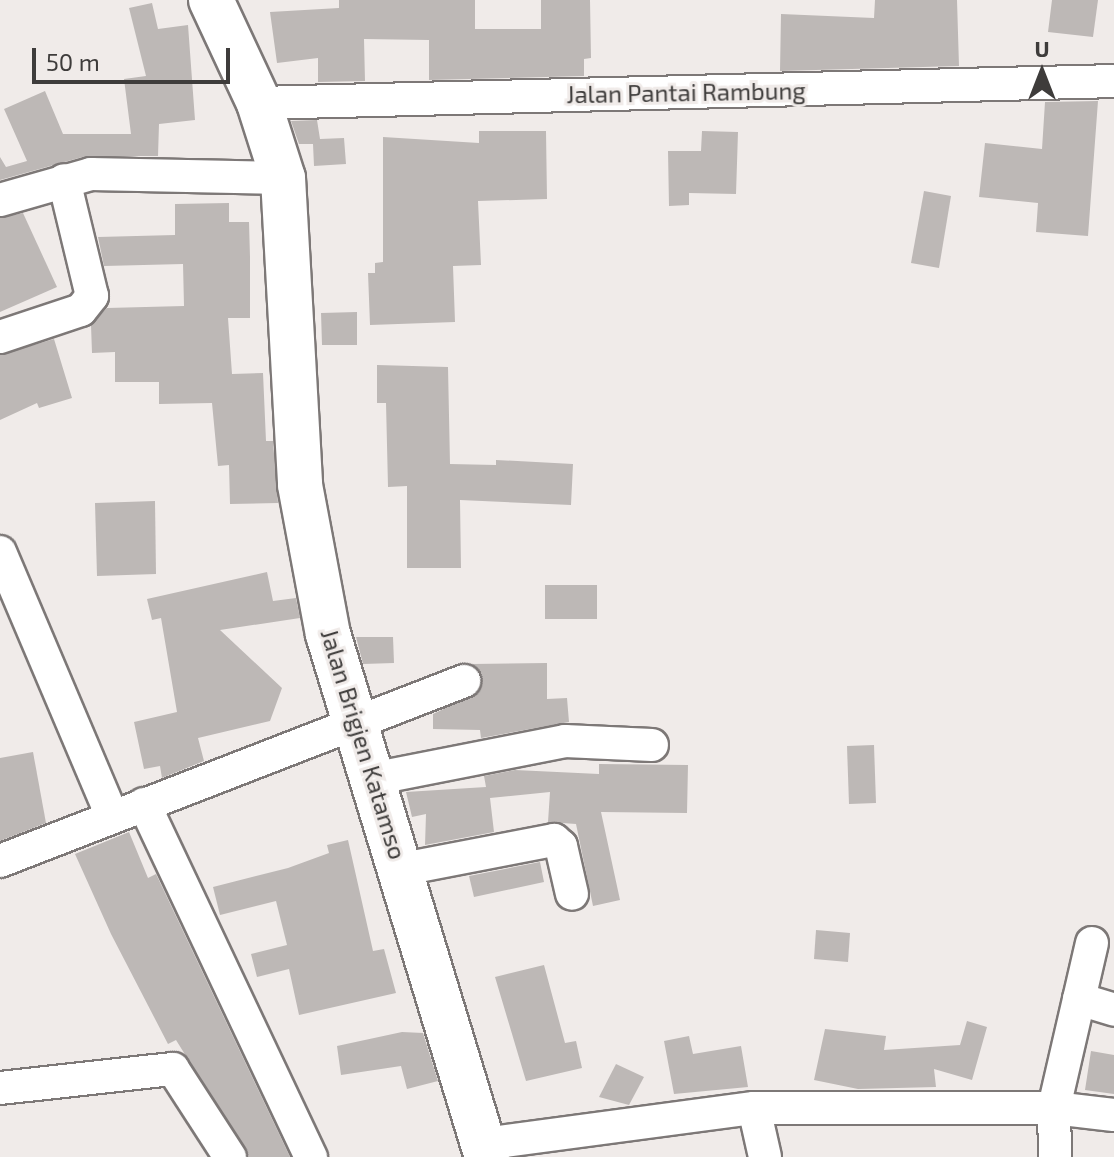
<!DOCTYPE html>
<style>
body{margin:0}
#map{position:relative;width:1114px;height:1157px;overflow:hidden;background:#f0ebe9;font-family:"Exo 2",sans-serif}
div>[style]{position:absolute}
.building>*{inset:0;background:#bdb8b6}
.roads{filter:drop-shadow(2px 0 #7d7877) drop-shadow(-2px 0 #7d7877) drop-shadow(0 2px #7d7877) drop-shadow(0 -2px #7d7877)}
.minor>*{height:32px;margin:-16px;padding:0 16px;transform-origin:16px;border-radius:16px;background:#fff}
.primary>*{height:44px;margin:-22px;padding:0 22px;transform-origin:22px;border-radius:22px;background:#fff}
span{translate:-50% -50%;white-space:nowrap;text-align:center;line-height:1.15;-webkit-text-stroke:6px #f0ebe9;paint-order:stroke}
.street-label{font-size:24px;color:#3e3c3b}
.north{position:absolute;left:1002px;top:32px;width:80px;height:80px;-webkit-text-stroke:6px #f0ebe9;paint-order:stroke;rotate:0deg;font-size:22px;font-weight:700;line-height:32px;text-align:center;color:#3e3c3b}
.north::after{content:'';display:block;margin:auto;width:28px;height:36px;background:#3e3c3b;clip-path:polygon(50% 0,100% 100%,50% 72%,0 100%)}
.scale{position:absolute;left:32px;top:48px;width:198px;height:36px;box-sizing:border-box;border:4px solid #3e3c3b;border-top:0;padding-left:10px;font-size:24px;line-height:28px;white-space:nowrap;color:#3e3c3b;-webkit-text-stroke:6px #f0ebe9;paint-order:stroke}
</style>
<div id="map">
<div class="building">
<i style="clip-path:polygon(339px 0,475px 0,475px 29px,541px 29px,541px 0,590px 0,591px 58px,584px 59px,584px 76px,429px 80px,429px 40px,364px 39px,365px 81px,318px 82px,318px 58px,277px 63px,270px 12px,339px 8px)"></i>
<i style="clip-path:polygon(875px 0,957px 0,959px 66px,780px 71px,781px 14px,874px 18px)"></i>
<i style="clip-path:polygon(1052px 0,1098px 0,1093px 37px,1048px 32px)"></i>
<i style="clip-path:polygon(152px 3px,158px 29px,188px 25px,195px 120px,159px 124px,158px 156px,86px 156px,0 180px,0 157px,6px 167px,27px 161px,4px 109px,45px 91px,63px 134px,131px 134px,124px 79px,146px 76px,129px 8px)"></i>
<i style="clip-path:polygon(1098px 101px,1088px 236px,1036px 232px,1038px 203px,979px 197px,985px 143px,1042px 149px,1045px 102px)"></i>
<i style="clip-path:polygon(317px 120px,320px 139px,344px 138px,346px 164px,314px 166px,313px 144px,299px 144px,291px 121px)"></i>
<i style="clip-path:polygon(479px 131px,546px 131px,547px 199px,478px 201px,481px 265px,453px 266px,455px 322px,370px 325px,368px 273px,375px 273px,375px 263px,383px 262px,383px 137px,479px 143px)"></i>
<i style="clip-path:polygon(702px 131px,738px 132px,736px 194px,689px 193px,689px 205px,669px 206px,668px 151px,701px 151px)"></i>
<i style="clip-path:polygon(924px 191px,951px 196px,939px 268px,911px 263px)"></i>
<i style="clip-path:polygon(229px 203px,229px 222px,249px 222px,250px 257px,250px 318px,228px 318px,232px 374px,263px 373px,266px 441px,273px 441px,278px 503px,230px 504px,229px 465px,218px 466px,212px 403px,159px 404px,159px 382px,115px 382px,115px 352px,92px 353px,91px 325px,107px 308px,184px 306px,183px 264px,104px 266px,98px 237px,175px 235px,175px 204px)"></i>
<i style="clip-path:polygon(23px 213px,57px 287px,0 312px,0 218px)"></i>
<i style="clip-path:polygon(357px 312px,357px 345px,322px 345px,321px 313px)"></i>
<i style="clip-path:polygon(54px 339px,72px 398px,39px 408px,37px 403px,0 420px,0 355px)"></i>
<i style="clip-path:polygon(377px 365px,448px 367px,450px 464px,496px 465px,496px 460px,573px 464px,571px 505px,460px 500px,461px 568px,407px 568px,407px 486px,388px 487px,386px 403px,377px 403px)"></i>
<i style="clip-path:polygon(155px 501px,156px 574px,97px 576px,95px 503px)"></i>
<i style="clip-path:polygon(267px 572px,273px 601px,296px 598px,300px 618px,220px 630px,282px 688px,270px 721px,198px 738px,204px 761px,162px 778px,160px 766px,144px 769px,134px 722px,177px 712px,161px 618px,152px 620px,147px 599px)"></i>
<i style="clip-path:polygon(545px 585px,597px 585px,597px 619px,545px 619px)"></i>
<i style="clip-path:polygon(356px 637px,393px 637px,394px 663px,363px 664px)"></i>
<i style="clip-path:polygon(547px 663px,547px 699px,567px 698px,569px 722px,481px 738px,480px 730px,433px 729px,433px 714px,479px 692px,482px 675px,472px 664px)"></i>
<i style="clip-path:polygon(874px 745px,876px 803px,849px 804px,847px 746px)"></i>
<i style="clip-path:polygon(33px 752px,46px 823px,0 841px,0 758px)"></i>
<i style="clip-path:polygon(599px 764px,688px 765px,687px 813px,601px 812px,620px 900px,593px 906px,576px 824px,548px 822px,550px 792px,490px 798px,494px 832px,425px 845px,426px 814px,412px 817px,406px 792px,486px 787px,484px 776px,515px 770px,599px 774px)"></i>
<i style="clip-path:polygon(129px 832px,148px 878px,156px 874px,290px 1157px,249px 1157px,176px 1040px,168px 1044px,111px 934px,75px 854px)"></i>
<i style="clip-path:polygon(348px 840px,373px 951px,384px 949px,396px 993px,299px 1015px,289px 969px,257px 977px,251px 954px,287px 945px,276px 901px,220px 915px,213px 887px,288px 868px,329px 853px,327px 845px)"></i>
<i style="clip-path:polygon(540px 862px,544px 882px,474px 897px,469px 876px)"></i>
<i style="clip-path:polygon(816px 930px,850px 933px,848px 962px,814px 959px)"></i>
<i style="clip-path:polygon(544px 965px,565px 1043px,576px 1041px,582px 1068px,526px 1081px,495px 977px)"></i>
<i style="clip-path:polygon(967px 1021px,987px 1027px,972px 1080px,934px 1069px,936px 1087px,858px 1089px,814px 1080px,825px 1029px,886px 1036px,884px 1050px,960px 1045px)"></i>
<i style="clip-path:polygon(402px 1032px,423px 1033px,438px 1081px,407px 1089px,401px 1066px,341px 1075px,337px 1046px)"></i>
<i style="clip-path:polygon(689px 1036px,693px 1054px,741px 1046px,748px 1087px,674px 1094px,664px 1041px)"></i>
<i style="clip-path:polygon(1091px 1051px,1114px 1055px,1114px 1094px,1085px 1090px)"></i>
<i style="clip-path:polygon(616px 1064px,644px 1077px,629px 1105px,599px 1097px)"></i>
</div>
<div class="roads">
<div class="minor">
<i style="left:259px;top:103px;width:855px;rotate:-1.47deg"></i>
<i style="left:0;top:200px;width:95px;rotate:-15.9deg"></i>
<i style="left:91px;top:174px;width:192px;rotate:1.2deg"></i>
<i style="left:0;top:337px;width:85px;rotate:-18.4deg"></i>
<i style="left:81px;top:310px;width:18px;rotate:-52deg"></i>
<i style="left:92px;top:296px;width:119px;rotate:-103.6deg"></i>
<i style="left:0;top:552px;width:287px;rotate:67deg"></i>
<i style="left:372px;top:779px;width:197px;rotate:-11.1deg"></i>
<i style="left:565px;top:741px;width:87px;rotate:2.6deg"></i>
<i style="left:144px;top:804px;width:391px;rotate:64.7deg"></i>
<i style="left:0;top:861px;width:498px;rotate:-21.2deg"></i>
<i style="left:403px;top:869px;width:154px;rotate:-10.9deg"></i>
<i style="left:554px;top:840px;width:9px;rotate:41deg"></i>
<i style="left:561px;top:846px;width:49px;rotate:77.1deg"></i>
<i style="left:1092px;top:943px;width:169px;rotate:103deg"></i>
<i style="left:1054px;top:1108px;width:60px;rotate:6.7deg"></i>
<i style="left:1079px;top:999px;width:37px;rotate:17deg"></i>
<i style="left:0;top:1088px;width:174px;rotate:-6.3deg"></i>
<i style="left:173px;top:1069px;width:105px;rotate:57.1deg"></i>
<i style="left:754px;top:1108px;width:50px;rotate:77.3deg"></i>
<i style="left:483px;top:1144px;width:273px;rotate:-7.6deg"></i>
<i style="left:754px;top:1108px;width:300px"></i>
<i style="left:1054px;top:1108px;width:49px;rotate:88.8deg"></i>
</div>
<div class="primary">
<i style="left:211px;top:0;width:114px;rotate:65deg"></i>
<i style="left:259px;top:103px;width:79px;rotate:72.3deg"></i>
<i style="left:283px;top:178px;width:307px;rotate:86.8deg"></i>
<i style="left:300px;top:485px;width:152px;rotate:79.4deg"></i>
<i style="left:328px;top:634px;width:547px;rotate:73.09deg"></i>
</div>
</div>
<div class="street-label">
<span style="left:686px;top:92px;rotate:-1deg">Jalan Pantai Rambung</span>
<span style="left:364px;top:744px;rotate:73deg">Jalan Brigjen Katamso</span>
</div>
<div class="north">U</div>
<div class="scale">50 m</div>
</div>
